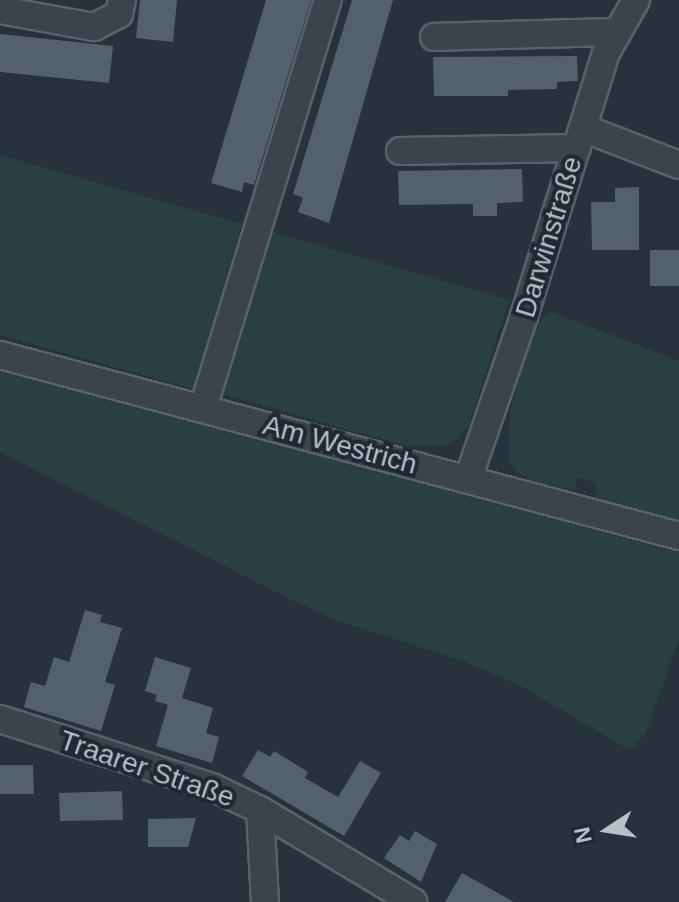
<!DOCTYPE html>
<meta charset="utf-8">
<style>
body{margin:0}
#map{position:relative;width:679px;height:902px;overflow:hidden;background:#27323d;font-family:Arial,sans-serif}
div>[style]{position:absolute}
.green>*{inset:0;background:#2a3f3f}
.building>*{inset:0;background:#55606d}
.roads{filter:drop-shadow(2px 0 #59626b) drop-shadow(-2px 0 #59626b) drop-shadow(0 2px #59626b) drop-shadow(0 -2px #59626b)}
.minor>*{height:26px;margin:-13px;padding:0 13px;transform-origin:13px;border-radius:13px;background:#3b444d}
span{translate:-50% -50%;white-space:nowrap;text-align:center;line-height:1.15;-webkit-text-stroke:8px #202933;paint-order:stroke}
.street-label{font-size:28px;color:#b7bfc8}
.north{position:absolute;left:567px;top:790px;width:80px;height:80px;-webkit-text-stroke:6px #202933;paint-order:stroke;rotate:258deg;font-size:22px;font-weight:700;line-height:32px;text-align:center;color:#b7bfc8}
.north::after{content:'';display:block;margin:auto;width:28px;height:36px;background:#b7bfc8;clip-path:polygon(50% 0,100% 100%,50% 72%,0 100%)}
</style>
<div id="map">
<div class="green">
<i style="clip-path:polygon(0 155px,242px 224px,193px 389px,0 335px)"></i>
<i style="clip-path:polygon(272px 232px,509px 300px,469px 425px,459px 438px,444px 446px,407px 446px,222px 394px)"></i>
<i style="clip-path:polygon(549px 311px,679px 361px,679px 521px,594px 498px,597px 484px,578px 477px,574px 491px,539px 483px,520px 474px,509px 462px,510px 411px,533px 331px)"></i>
<i style="clip-path:polygon(0 365px,679px 553px,679px 639px,645px 734px,633px 747px,626px 748px,521px 686px,466px 662px,336px 620px,294px 601px,0 452px)"></i>
</div>
<div class="building">
<i style="clip-path:polygon(140px 0,177px 0,173px 42px,136px 38px)"></i>
<i style="clip-path:polygon(266px 0,311px 0,254px 185px,244px 182px,242px 192px,211px 183px)"></i>
<i style="clip-path:polygon(352px 0,393px 0,329px 223px,298px 212px,303px 198px,293px 194px)"></i>
<i style="clip-path:polygon(0 34px,113px 46px,109px 83px,0 72px)"></i>
<i style="clip-path:polygon(577px 56px,578px 81px,557px 82px,557px 89px,508px 90px,508px 96px,434px 96px,433px 57px)"></i>
<i style="clip-path:polygon(522px 169px,523px 202px,497px 203px,497px 216px,473px 216px,473px 204px,399px 205px,398px 171px)"></i>
<i style="clip-path:polygon(639px 187px,639px 250px,592px 250px,591px 202px,615px 202px,615px 188px)"></i>
<i style="clip-path:polygon(650px 250px,679px 250px,679px 286px,650px 286px)"></i>
<i style="clip-path:polygon(85px 610px,102px 615px,100px 622px,122px 628px,105px 682px,115px 685px,101px 731px,24px 707px,31px 682px,45px 686px,54px 657px,69px 662px)"></i>
<i style="clip-path:polygon(155px 657px,191px 668px,182px 698px,213px 708px,206px 733px,219px 737px,212px 763px,156px 746px,168px 705px,155px 701px,157px 695px,145px 691px)"></i>
<i style="clip-path:polygon(258px 750px,270px 757px,274px 751px,308px 772px,305px 778px,338px 797px,360px 761px,381px 773px,344px 836px,242px 776px)"></i>
<i style="clip-path:polygon(0 765px,33px 765px,34px 794px,0 794px)"></i>
<i style="clip-path:polygon(122px 791px,123px 820px,60px 821px,59px 793px)"></i>
<i style="clip-path:polygon(196px 818px,188px 847px,148px 847px,148px 819px)"></i>
<i style="clip-path:polygon(415px 831px,437px 844px,421px 882px,384px 858px,400px 835px,409px 841px)"></i>
<i style="clip-path:polygon(462px 873px,514px 902px,445px 902px)"></i>
</div>
<div class="roads">
<div class="minor">
<i style="left:0;top:10px;width:96px;rotate:10.3deg"></i>
<i style="left:94px;top:27px;width:28px;rotate:-27deg"></i>
<i style="left:119px;top:14px;width:14px;rotate:-78deg"></i>
<i style="left:434px;top:37px;width:183px;rotate:-1.6deg"></i>
<i style="left:583px;top:128px;width:103px;rotate:21.1deg"></i>
<i style="left:400px;top:151px;width:177px;rotate:-1deg"></i>
<i style="left:0;top:355px;width:703px;rotate:14.93deg"></i>
<i style="left:203px;top:408px;width:427px;rotate:-73deg"></i>
<i style="left:468px;top:479px;width:172px;rotate:-71deg"></i>
<i style="left:524px;top:316px;width:275px;rotate:-72.7deg"></i>
<i style="left:606px;top:53px;width:61px;rotate:-60.5deg"></i>
<i style="left:0;top:719px;width:223px;rotate:17.8deg"></i>
<i style="left:212px;top:787px;width:53px;rotate:25.6deg"></i>
<i style="left:260px;top:810px;width:179px;rotate:31deg"></i>
<i style="left:260px;top:810px;width:92px;rotate:86.9deg"></i>
</div>
</div>
<div class="street-label">
<span style="left:549px;top:237px;rotate:-73deg">Darwinstraße</span>
<span style="left:340px;top:445px;rotate:15deg">Am Westrich</span>
<span style="left:147px;top:769px;rotate:19deg">Traarer Straße</span>
</div>
<div class="north">N</div>
</div>
